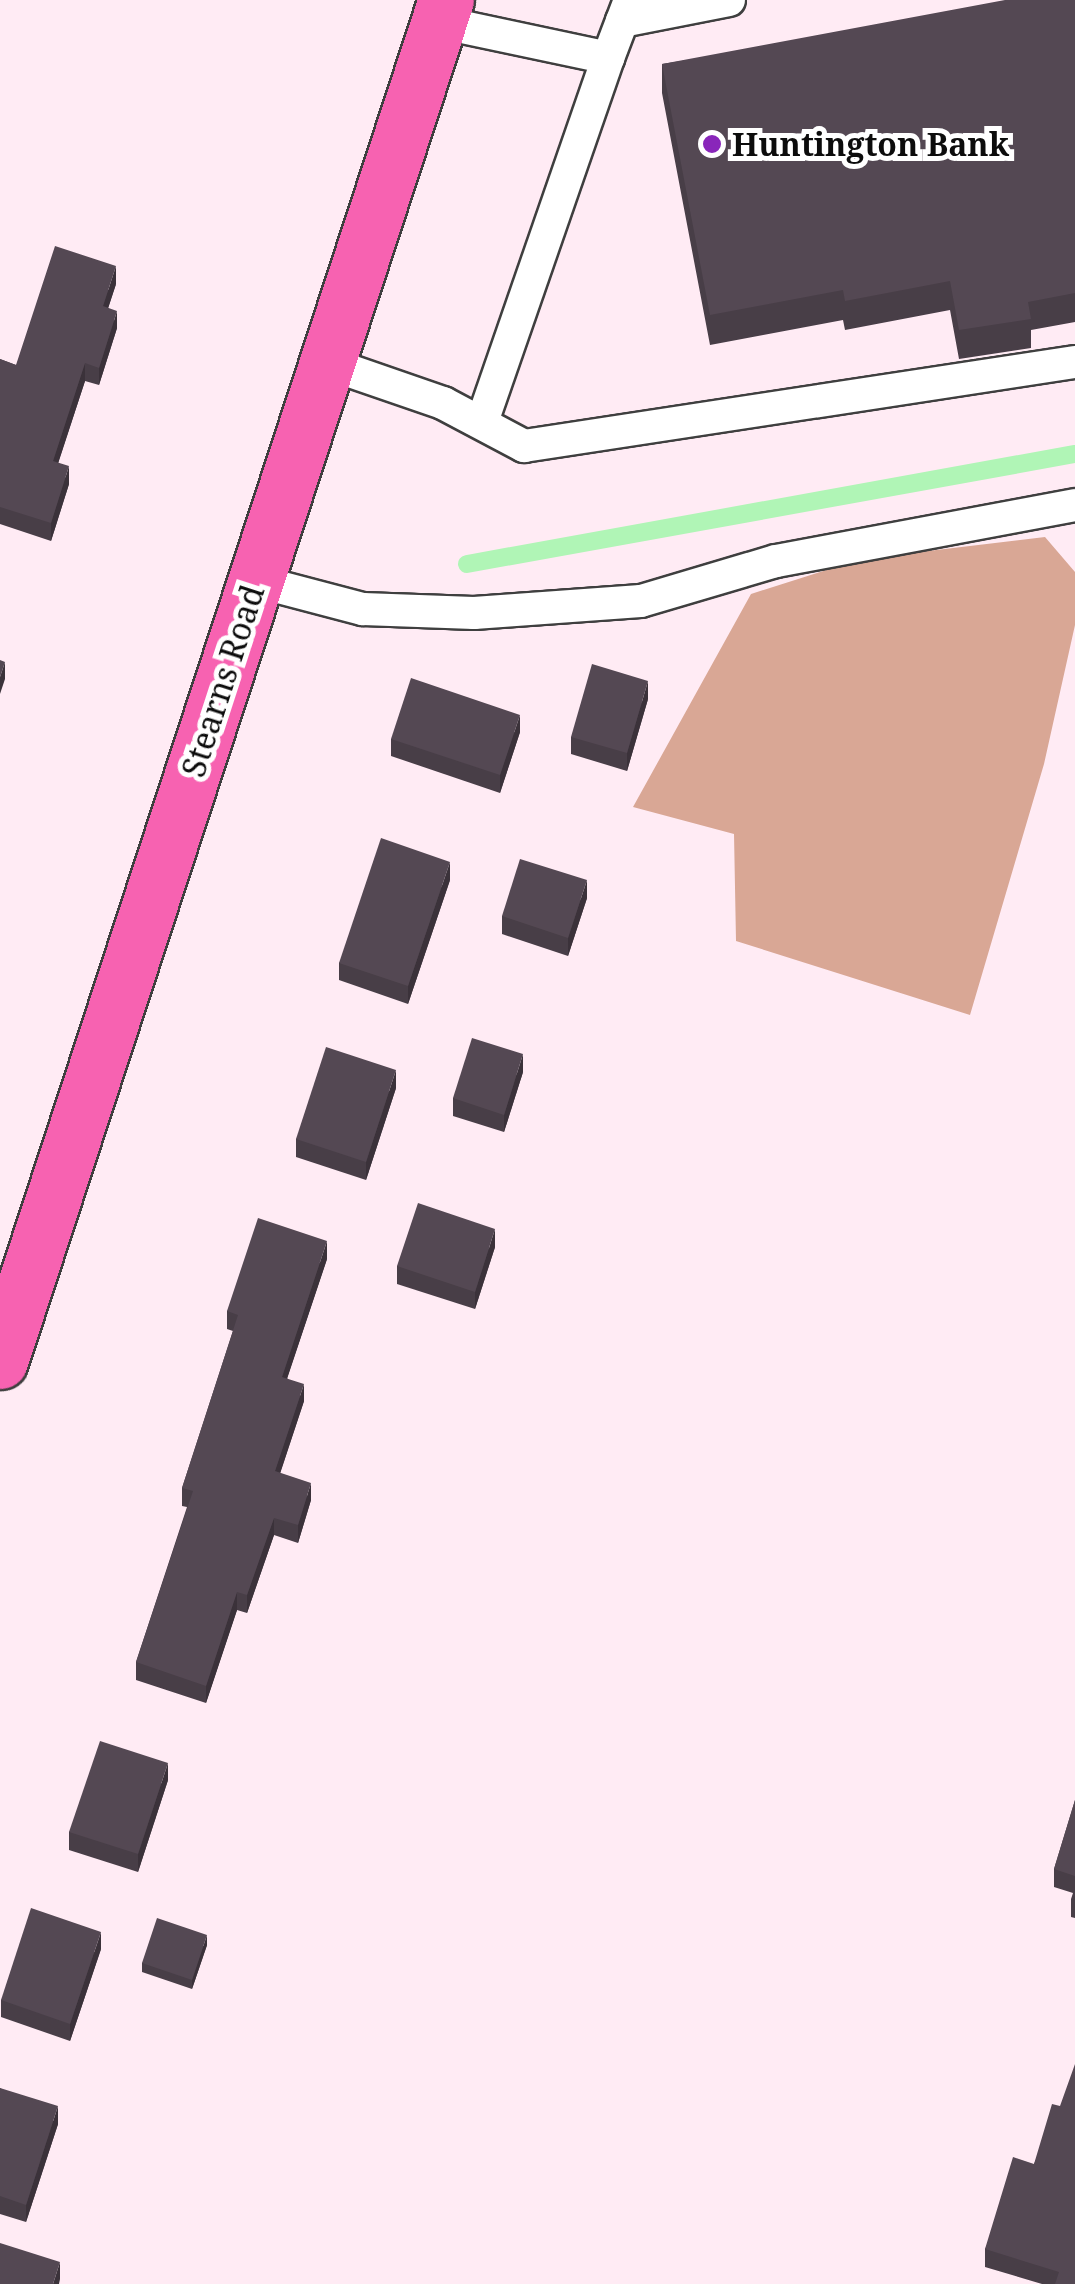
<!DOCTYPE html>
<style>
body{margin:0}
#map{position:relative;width:1075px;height:2284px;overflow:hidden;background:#ffebf4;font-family:"Noto Serif",serif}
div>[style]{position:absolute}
.forest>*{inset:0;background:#d9a795}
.stream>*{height:18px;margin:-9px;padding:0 9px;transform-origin:9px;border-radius:9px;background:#b0f5b6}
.roads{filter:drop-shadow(2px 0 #3f3f3f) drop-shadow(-2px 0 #3f3f3f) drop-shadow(0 2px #3f3f3f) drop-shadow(0 -2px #3f3f3f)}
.lane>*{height:32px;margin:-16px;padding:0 16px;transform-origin:16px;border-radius:16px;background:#fff}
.primary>*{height:55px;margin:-27.5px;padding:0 27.5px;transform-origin:27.5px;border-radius:27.5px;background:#f762b1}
.wall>*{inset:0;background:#483e47}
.shaded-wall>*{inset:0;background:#3b323a}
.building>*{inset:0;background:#544853}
.dots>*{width:28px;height:28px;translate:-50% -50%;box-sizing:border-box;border:5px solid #fff;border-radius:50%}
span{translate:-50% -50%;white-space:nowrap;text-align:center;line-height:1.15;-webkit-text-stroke:10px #fff;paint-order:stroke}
.poi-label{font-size:32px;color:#0c0c0c;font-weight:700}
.left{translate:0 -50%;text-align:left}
.street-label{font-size:32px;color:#0c0c0c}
</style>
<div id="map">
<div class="forest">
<i style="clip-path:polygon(1045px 537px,1075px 572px,1075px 625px,1044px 764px,970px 1015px,736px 941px,734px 834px,633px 807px,751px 594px,861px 559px)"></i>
</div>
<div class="stream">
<i style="left:467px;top:564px;width:618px;rotate:-10.26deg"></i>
</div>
<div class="roads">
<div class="lane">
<i style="left:622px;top:21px;width:109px;rotate:-11.1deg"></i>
<i style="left:439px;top:22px;width:173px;rotate:12deg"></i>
<i style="left:608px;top:58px;width:62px;rotate:-69.2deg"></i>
<i style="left:327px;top:363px;width:123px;rotate:19deg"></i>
<i style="left:443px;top:403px;width:92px;rotate:28deg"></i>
<i style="left:524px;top:446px;width:557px;rotate:-8.67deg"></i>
<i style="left:482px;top:422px;width:385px;rotate:-70.9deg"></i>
<i style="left:256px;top:581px;width:111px;rotate:14.7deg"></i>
<i style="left:363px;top:609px;width:111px;rotate:2.1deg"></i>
<i style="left:474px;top:613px;width:167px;rotate:-4.1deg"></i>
<i style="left:641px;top:601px;width:141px;rotate:-16.5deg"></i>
<i style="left:776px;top:561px;width:304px;rotate:-10.6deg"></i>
</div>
<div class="primary">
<i style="left:0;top:1361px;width:1432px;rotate:-71.86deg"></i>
</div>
</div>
<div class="wall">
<i style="clip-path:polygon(1075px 0,1075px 322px,1031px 330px,1031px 348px,959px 359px,950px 310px,845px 330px,843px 320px,710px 345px,662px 93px,662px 64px)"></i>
<i style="clip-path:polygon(116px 284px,108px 308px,117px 328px,99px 385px,85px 381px,58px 463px,69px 484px,51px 541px,0 524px,0 359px,16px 365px)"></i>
<i style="clip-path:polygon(648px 699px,627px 771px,571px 754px,571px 737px)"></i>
<i style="clip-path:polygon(520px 732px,500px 793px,391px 756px,391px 739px)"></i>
<i style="clip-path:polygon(450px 880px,408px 1004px,339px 980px,339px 963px)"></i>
<i style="clip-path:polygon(587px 898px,568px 956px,502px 934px,502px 916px)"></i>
<i style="clip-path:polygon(523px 1072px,504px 1132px,453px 1116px,453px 1098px)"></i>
<i style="clip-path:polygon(396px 1088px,366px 1180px,296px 1157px,296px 1139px)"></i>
<i style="clip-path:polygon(495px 1247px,475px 1309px,397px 1284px,397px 1266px)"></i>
<i style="clip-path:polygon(327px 1259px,287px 1378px,304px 1401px,280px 1473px,311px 1500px,298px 1543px,274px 1535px,247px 1613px,237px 1610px,206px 1703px,136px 1680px,136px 1662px,187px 1507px,182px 1506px,182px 1488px,233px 1331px,227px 1329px,227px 1311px)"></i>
<i style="clip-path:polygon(168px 1780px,138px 1872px,69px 1850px,69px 1832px)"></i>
<i style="clip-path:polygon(1075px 1800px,1075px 1918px,1071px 1917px,1071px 1899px,1073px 1893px,1054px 1887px,1054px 1869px)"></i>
<i style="clip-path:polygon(207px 1945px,192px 1989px,142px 1972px,142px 1963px)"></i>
<i style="clip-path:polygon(101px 1949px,70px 2041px,1px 2017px,1px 2000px)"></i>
<i style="clip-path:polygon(0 2088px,58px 2124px,26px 2222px,0 2214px)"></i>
<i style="clip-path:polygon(1060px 2106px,1075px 2284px,1042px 2284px,985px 2267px,985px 2249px,1034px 2164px)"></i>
</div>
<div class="shaded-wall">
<i style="clip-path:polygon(116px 266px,116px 284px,103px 324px,103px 306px)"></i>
<i style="clip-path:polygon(117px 311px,117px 328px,99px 385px,99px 368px)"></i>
<i style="clip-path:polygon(85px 363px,85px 381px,53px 479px,53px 461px)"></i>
<i style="clip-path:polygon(69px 466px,69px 484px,51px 541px,51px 523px)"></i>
<i style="clip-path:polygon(5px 662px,5px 679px,0 694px,0 677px)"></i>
<i style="clip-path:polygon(648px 681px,648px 699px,627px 771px,627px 753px)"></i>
<i style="clip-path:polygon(520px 715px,520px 732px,500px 793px,500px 775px)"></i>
<i style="clip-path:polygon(450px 862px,450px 880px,408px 1004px,408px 986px)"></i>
<i style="clip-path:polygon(587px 880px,587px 898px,568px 956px,568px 938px)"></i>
<i style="clip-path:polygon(523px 1054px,523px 1072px,504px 1132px,504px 1115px)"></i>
<i style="clip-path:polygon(396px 1070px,396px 1088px,366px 1180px,366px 1162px)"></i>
<i style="clip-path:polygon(495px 1229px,495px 1247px,475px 1309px,475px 1292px)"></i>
<i style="clip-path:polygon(327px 1241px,327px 1259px,282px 1394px,282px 1377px)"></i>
<i style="clip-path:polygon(304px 1384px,304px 1401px,275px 1489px,275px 1471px)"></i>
<i style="clip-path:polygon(311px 1483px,311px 1500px,298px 1543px,298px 1525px)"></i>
<i style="clip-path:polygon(274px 1518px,274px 1535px,247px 1613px,247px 1595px)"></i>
<i style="clip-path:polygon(237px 1592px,237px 1610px,206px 1703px,206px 1686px)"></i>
<i style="clip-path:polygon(168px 1763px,168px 1780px,138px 1872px,138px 1854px)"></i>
<i style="clip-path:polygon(101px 1932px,101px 1949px,70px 2041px,70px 2024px)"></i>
<i style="clip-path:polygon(207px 1935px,207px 1945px,192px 1989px,192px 1980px)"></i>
<i style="clip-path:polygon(58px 2106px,58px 2124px,26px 2222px,26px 2205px)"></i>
<i style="clip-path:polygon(60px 2262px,60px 2279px,59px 2284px,53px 2284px)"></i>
</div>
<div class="building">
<i style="clip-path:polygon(1005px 0,1075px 0,1075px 293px,1028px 302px,1031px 319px,959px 330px,950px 281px,845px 301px,843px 290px,710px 315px,662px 64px)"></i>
<i style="clip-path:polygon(55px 246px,116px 266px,103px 306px,117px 311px,99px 368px,85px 363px,53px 461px,69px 466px,51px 523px,0 507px,0 359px,16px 365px)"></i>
<i style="clip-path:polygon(0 660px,5px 662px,0 677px)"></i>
<i style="clip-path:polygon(592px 664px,648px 681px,627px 753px,571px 737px)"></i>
<i style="clip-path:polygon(411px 678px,520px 715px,500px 775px,391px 739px)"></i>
<i style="clip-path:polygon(381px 838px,450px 862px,408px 986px,339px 963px)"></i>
<i style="clip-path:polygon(520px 859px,587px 880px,568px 938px,502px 916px)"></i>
<i style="clip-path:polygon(472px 1038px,523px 1054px,504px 1115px,453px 1098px)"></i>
<i style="clip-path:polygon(326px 1047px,396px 1070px,366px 1162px,296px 1139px)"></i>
<i style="clip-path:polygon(418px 1203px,495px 1229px,475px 1292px,397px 1266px)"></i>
<i style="clip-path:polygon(258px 1218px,327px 1241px,282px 1377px,304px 1384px,275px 1471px,311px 1483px,298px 1525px,274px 1518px,247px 1595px,237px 1592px,206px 1686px,136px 1662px,193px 1491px,182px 1488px,238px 1315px,227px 1311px)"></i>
<i style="clip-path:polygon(100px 1741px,168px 1763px,138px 1854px,69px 1832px)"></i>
<i style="clip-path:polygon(1075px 1800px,1075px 1876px,1054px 1869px)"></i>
<i style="clip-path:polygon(31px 1908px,101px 1932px,70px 2024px,1px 2000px)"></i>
<i style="clip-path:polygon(157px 1918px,207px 1935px,192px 1980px,142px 1963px)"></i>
<i style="clip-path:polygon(1075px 2064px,1075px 2284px,1055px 2284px,1059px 2272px,985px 2249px,1013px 2157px,1034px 2164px,1052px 2104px,1060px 2106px)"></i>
<i style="clip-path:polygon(0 2088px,58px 2106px,26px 2205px,0 2196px)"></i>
<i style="clip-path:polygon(0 2243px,60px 2262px,53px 2284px,0 2284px)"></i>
</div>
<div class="dots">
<i style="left:712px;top:144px;background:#8926ba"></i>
</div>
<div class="poi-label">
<span class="left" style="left:732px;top:144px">Huntington Bank</span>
</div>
<div class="street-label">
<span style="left:223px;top:681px;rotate:-72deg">Stearns Road</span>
</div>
</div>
